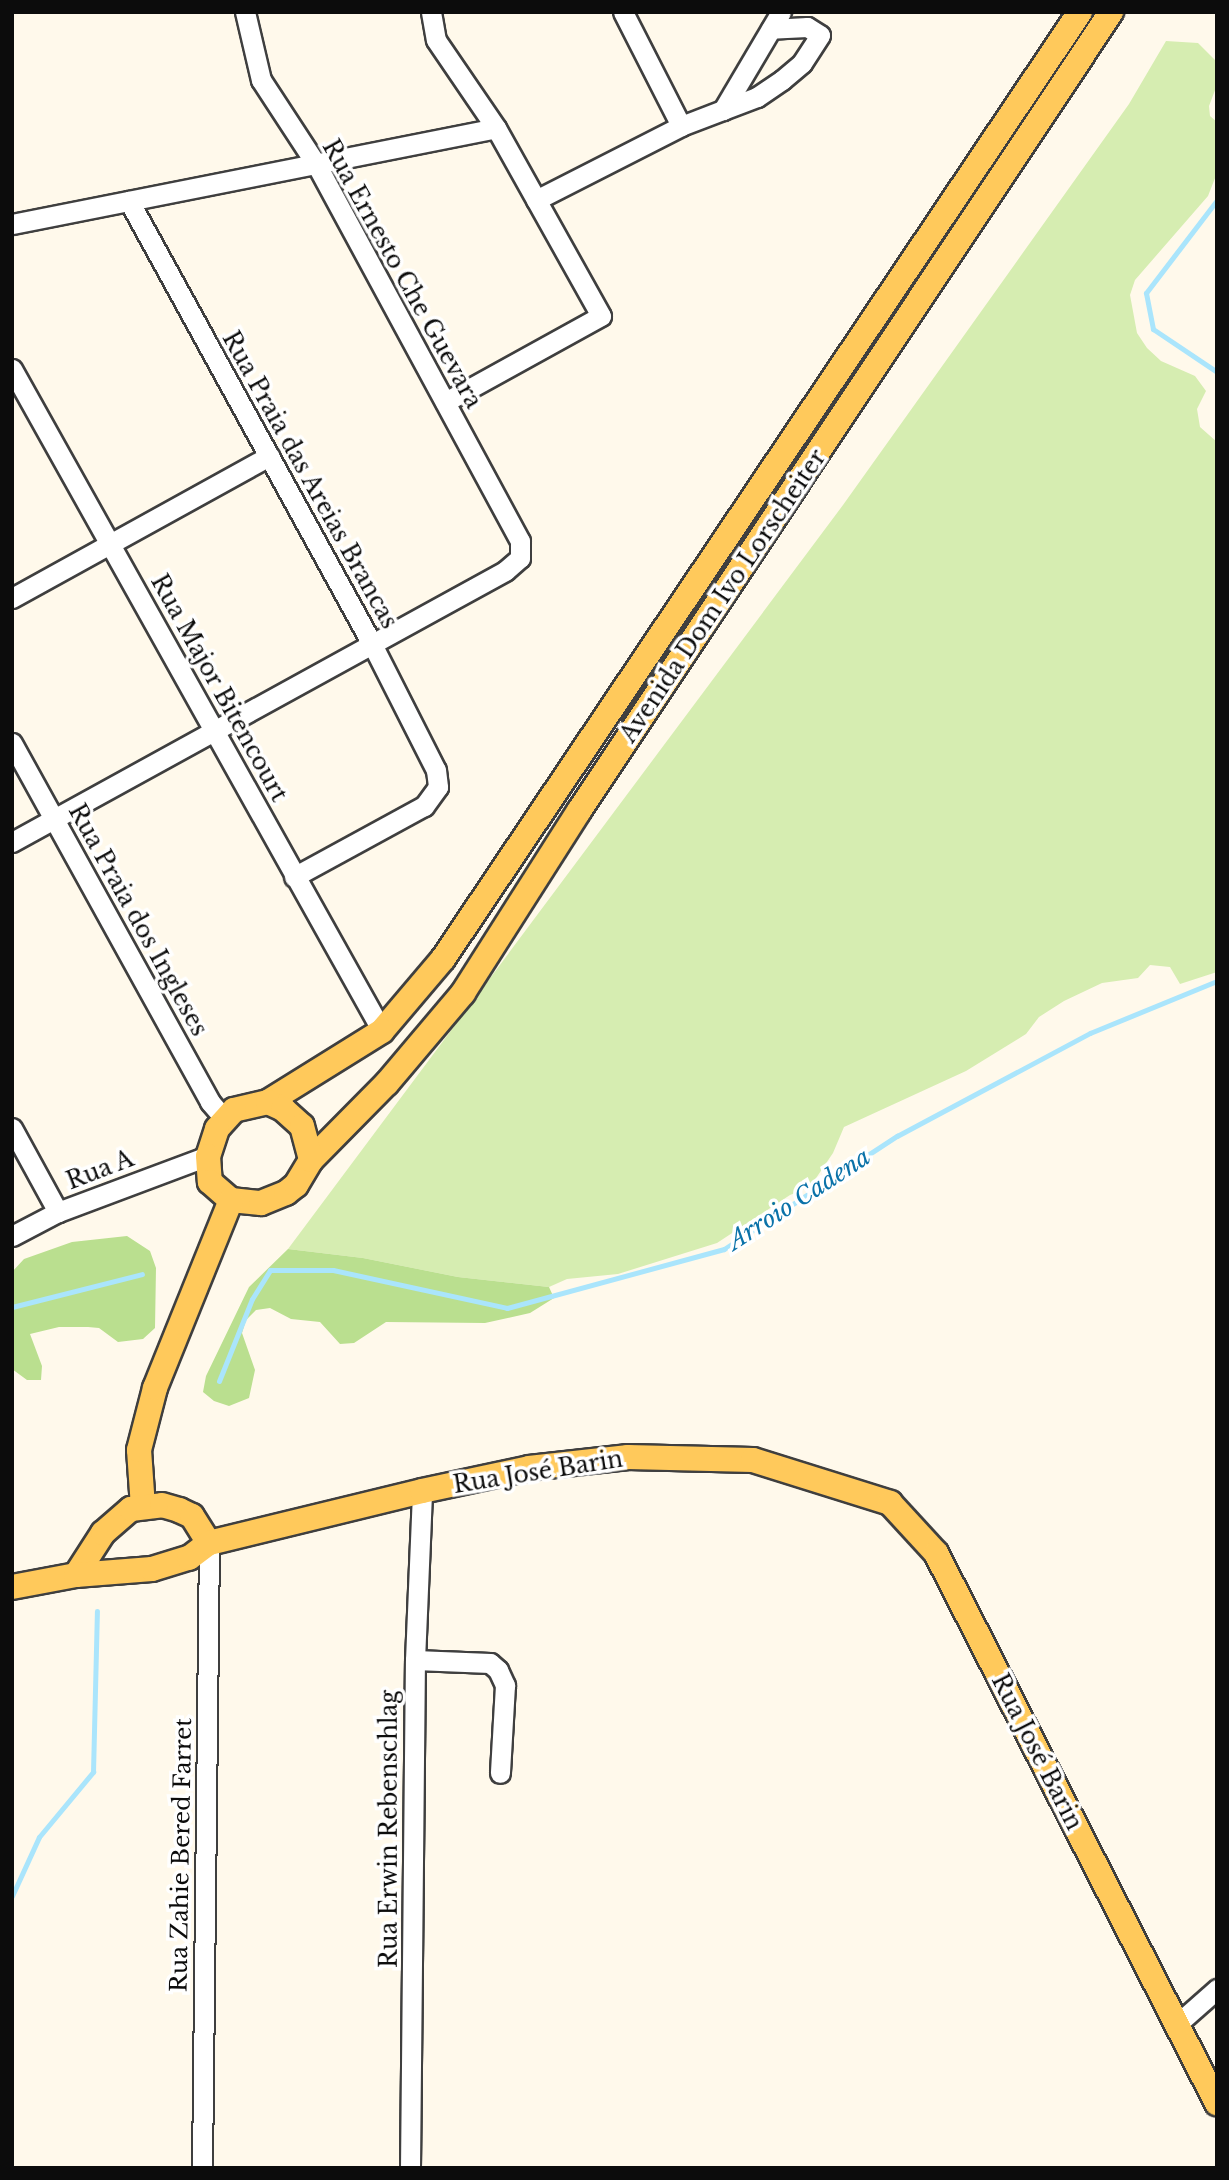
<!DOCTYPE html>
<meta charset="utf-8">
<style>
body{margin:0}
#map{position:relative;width:1229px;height:2180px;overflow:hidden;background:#fff9eb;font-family:"Libre Baskerville",serif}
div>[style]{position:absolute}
.green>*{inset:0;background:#d6edb1}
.forest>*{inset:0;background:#badf8f}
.stream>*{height:5px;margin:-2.5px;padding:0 2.5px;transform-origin:2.5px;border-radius:2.5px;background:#aae5fc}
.roads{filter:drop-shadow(2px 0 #3f3f3f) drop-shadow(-2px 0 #3f3f3f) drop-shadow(0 2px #3f3f3f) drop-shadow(0 -2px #3f3f3f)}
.minor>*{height:19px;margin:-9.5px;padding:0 9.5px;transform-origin:9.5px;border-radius:9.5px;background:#fff}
.major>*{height:24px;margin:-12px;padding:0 12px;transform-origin:12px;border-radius:12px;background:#ffc95b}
span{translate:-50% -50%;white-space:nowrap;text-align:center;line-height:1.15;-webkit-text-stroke:7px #fff;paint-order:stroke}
.street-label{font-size:23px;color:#0c0c0c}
.water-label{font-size:24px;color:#0a72a9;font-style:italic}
.frame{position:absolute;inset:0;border:14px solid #0c0c0c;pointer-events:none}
</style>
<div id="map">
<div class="green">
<i style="clip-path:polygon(1166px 41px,1198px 43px,1217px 62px,1217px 85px,1209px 106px,1210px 116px,1217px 122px,1217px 173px,1208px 196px,1135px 280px,1130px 295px,1137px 333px,1147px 348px,1161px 361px,1195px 376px,1206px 391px,1197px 409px,1200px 427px,1217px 442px,1217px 972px,1180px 984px,1170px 967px,1150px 965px,1138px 978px,1102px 983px,1064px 1001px,1039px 1017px,1026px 1034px,966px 1071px,844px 1127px,833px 1153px,810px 1187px,790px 1195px,717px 1243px,618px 1274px,567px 1279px,549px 1287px,458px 1277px,363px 1258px,288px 1249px,843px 505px,1129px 104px)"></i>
</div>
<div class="forest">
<i style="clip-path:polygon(127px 1236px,150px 1251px,156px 1268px,155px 1328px,143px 1339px,118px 1342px,99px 1328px,88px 1327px,59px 1327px,30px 1334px,42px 1366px,41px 1380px,27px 1380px,12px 1369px,12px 1272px,24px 1259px,72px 1242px)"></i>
<i style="clip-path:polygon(288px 1249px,363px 1258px,458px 1277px,549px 1287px,554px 1298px,530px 1313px,485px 1323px,386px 1322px,354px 1343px,340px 1344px,320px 1322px,291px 1319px,270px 1308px,256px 1310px,246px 1320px,242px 1333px,255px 1370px,249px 1398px,229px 1406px,214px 1401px,203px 1392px,206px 1376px,249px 1287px)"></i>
</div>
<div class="stream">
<i style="left:1217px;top:200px;width:117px;rotate:127.4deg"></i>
<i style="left:1146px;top:293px;width:37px;rotate:79deg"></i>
<i style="left:1153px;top:329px;width:77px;rotate:33.9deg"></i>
<i style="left:12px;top:1307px;width:134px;rotate:-14.2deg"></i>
<i style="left:219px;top:1381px;width:88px;rotate:-68.1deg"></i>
<i style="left:252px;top:1299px;width:34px;rotate:-58deg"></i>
<i style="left:270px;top:1270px;width:63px"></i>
<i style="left:333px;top:1270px;width:178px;rotate:12.3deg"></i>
<i style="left:507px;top:1308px;width:225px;rotate:-15.2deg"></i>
<i style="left:724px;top:1249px;width:207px;rotate:-33.2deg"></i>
<i style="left:897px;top:1136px;width:219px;rotate:-28.1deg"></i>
<i style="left:1090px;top:1033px;width:137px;rotate:-22.3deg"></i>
<i style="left:12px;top:1896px;width:65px;rotate:-65.4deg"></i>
<i style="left:39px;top:1837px;width:85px;rotate:-50.3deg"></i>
<i style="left:93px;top:1772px;width:161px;rotate:-88.6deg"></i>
</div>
<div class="roads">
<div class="minor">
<i style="left:431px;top:12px;width:28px;rotate:80deg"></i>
<i style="left:436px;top:40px;width:107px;rotate:55.7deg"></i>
<i style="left:496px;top:128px;width:215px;rotate:60.8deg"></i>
<i style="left:601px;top:316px;width:178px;rotate:151.1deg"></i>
<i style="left:623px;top:12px;width:128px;rotate:63deg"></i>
<i style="left:723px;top:110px;width:36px;rotate:-21deg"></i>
<i style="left:757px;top:97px;width:30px;rotate:-34deg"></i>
<i style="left:782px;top:80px;width:26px;rotate:-40deg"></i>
<i style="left:802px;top:63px;width:33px;rotate:-57deg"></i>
<i style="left:820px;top:35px;width:15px;rotate:-148deg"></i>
<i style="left:807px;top:27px;width:36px;rotate:177deg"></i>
<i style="left:536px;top:200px;width:163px;rotate:-27deg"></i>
<i style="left:681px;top:126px;width:45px;rotate:-20.9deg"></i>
<i style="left:723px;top:110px;width:114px;rotate:-59.4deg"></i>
<i style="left:129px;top:201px;width:505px;rotate:61.25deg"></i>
<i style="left:372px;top:644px;width:141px;rotate:63.1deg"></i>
<i style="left:436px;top:770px;width:17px;rotate:83deg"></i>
<i style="left:438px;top:787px;width:24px;rotate:126deg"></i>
<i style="left:424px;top:806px;width:148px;rotate:151.4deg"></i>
<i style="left:12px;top:224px;width:493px;rotate:-11.2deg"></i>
<i style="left:12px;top:369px;width:758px;rotate:60.8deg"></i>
<i style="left:12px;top:598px;width:294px;rotate:-28.9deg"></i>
<i style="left:12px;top:743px;width:410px;rotate:61.1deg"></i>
<i style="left:210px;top:1102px;width:21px;rotate:49deg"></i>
<i style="left:12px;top:842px;width:563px;rotate:-28.8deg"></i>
<i style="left:505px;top:571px;width:20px;rotate:-41deg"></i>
<i style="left:520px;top:558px;width:17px;rotate:-90deg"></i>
<i style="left:520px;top:541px;width:429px;rotate:-118.4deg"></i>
<i style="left:316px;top:164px;width:100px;rotate:-123.2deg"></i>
<i style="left:261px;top:80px;width:70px;rotate:-103.2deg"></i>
<i style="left:12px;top:1128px;width:96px;rotate:61.3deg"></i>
<i style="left:12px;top:1236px;width:52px;rotate:-27.6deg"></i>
<i style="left:58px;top:1212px;width:160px;rotate:-20.5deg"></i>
<i style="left:415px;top:1660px;width:75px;rotate:2.3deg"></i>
<i style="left:490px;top:1663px;width:11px;rotate:41deg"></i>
<i style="left:498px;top:1670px;width:17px;rotate:65deg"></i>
<i style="left:505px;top:1685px;width:88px;rotate:93.3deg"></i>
<i style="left:1176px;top:2025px;width:55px;rotate:-41.3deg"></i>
<i style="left:202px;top:2168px;width:625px;rotate:-89.36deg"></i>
<i style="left:410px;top:2168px;width:508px;rotate:-89.44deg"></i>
<i style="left:415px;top:1660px;width:169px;rotate:-87.6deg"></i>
</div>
<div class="major">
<i style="left:1080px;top:12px;width:1141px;rotate:123.93deg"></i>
<i style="left:443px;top:959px;width:94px;rotate:130.3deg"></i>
<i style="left:382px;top:1031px;width:134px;rotate:148.1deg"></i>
<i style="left:268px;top:1102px;width:35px;rotate:167deg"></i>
<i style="left:234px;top:1110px;width:25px;rotate:132deg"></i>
<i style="left:217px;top:1129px;width:28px;rotate:108deg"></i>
<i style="left:208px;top:1156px;width:26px;rotate:86deg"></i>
<i style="left:210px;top:1182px;width:28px;rotate:41deg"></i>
<i style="left:231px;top:1200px;width:30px;rotate:6deg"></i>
<i style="left:261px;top:1203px;width:27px;rotate:-22deg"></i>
<i style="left:286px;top:1193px;width:13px;rotate:-39deg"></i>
<i style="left:296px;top:1185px;width:29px;rotate:-59deg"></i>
<i style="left:311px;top:1160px;width:108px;rotate:-45.4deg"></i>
<i style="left:387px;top:1083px;width:118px;rotate:-49.8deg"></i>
<i style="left:463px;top:993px;width:216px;rotate:-57.5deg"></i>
<i style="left:579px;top:811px;width:960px;rotate:-56.34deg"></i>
<i style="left:268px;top:1102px;width:17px;rotate:25deg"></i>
<i style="left:283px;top:1109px;width:25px;rotate:42deg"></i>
<i style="left:302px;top:1126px;width:35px;rotate:75deg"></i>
<i style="left:143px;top:1507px;width:57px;rotate:-94deg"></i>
<i style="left:139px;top:1450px;width:64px;rotate:-75.5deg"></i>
<i style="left:155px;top:1388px;width:203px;rotate:-68deg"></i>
<i style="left:76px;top:1575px;width:50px;rotate:-57.3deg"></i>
<i style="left:103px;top:1533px;width:37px;rotate:-41deg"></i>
<i style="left:131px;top:1509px;width:31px;rotate:-7deg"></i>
<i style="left:162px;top:1505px;width:18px;rotate:16deg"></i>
<i style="left:179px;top:1510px;width:14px;rotate:25deg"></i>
<i style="left:192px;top:1516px;width:32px;rotate:58deg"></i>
<i style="left:12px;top:1587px;width:65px;rotate:-10.6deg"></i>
<i style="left:76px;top:1575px;width:76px;rotate:-4.5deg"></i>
<i style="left:152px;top:1569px;width:39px;rotate:-17deg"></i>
<i style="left:189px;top:1558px;width:25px;rotate:-37deg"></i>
<i style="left:209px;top:1543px;width:219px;rotate:-13.7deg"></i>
<i style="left:422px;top:1491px;width:109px;rotate:-12.1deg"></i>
<i style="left:529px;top:1468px;width:100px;rotate:-6.3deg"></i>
<i style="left:628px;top:1457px;width:125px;rotate:1.4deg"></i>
<i style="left:753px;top:1460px;width:144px;rotate:17.4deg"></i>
<i style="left:890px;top:1503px;width:68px;rotate:47.4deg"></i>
<i style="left:936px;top:1553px;width:618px;rotate:62.94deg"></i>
</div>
</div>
<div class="street-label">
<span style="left:402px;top:274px;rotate:61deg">Rua Ernesto Che Guevara</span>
<span style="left:310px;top:480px;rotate:61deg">Rua Praia das Areias Brancas</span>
<span style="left:723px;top:596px;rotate:-56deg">Avenida Dom Ivo Lorscheiter</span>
<span style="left:219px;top:688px;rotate:61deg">Rua Major Bitencourt</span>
<span style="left:138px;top:920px;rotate:61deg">Rua Praia dos Ingleses</span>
<span style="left:100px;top:1170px;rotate:-21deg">Rua A</span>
<span style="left:538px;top:1472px;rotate:-9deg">Rua José Barin</span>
<span style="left:1037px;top:1752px;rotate:63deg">Rua José Barin</span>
<span style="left:389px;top:1829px;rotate:-90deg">Rua Erwin Rebenschlag</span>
<span style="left:181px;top:1855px;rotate:-89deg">Rua Zahie Bered Farret</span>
</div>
<div class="water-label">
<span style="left:799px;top:1199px;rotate:-33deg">Arroio Cadena</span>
</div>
<div class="frame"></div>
</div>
